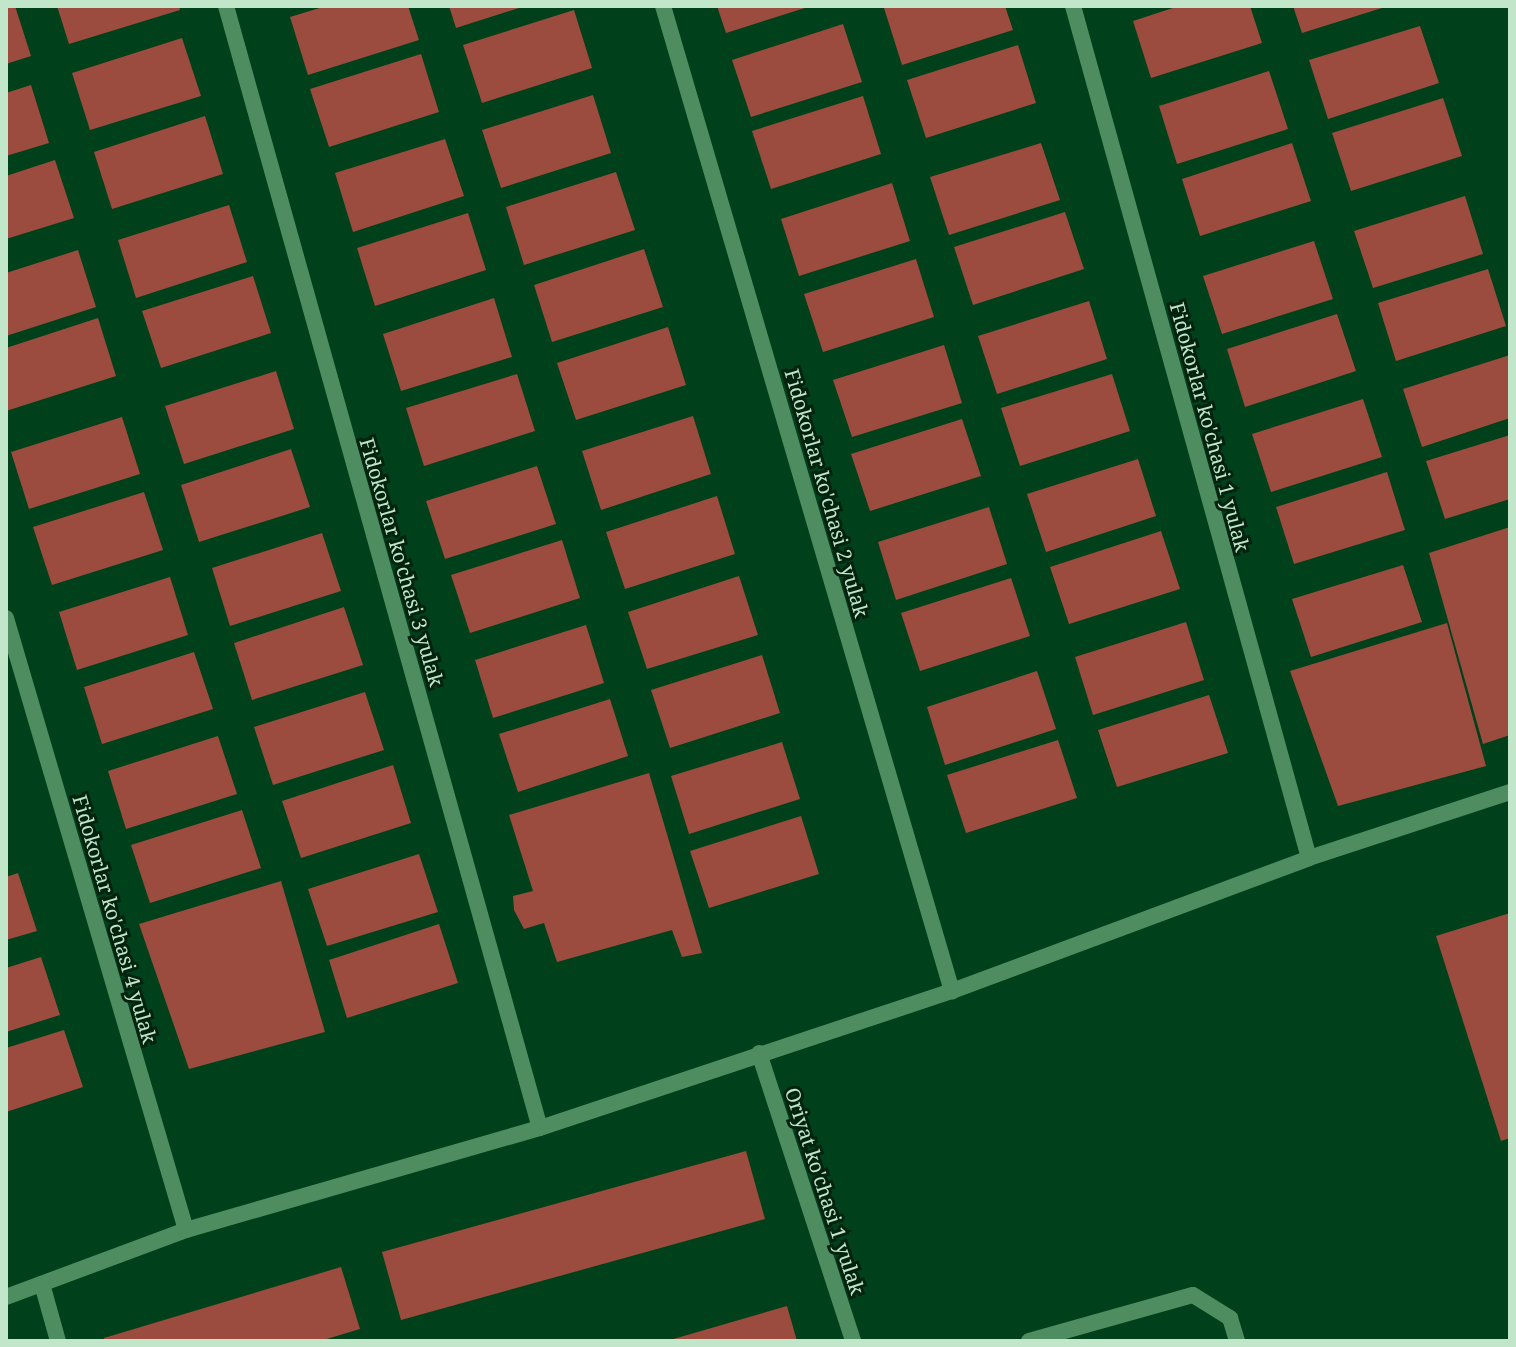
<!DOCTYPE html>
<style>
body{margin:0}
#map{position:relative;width:1516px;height:1347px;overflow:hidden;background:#00401b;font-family:"Noto Serif",serif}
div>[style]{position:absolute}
.building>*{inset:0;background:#9c4c3e}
.minor>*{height:16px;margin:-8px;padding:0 8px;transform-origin:8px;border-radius:8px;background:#4e8d5f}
span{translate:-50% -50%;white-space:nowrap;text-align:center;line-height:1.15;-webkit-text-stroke:6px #03230e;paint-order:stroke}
.street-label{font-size:20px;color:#c1e6c9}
.frame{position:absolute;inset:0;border:8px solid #c1e6c9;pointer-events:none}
</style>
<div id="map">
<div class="building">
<i style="clip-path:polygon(6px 6px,15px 6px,31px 56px,6px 64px)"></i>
<i style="clip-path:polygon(57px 6px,179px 6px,180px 10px,69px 44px)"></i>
<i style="clip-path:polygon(326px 6px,408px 6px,419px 40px,308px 75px,290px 17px)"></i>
<i style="clip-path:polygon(449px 6px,522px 6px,522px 7px,456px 28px)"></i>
<i style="clip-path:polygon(717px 6px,807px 6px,808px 7px,726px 33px)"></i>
<i style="clip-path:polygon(890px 6px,1005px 6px,1013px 30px,902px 65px,884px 8px)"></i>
<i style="clip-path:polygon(1179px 6px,1250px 6px,1262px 43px,1151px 78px,1133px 21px)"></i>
<i style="clip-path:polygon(1293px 6px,1385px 6px,1385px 7px,1302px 33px)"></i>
<i style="clip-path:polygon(574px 10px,592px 68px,482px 103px,463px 45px)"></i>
<i style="clip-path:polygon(843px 24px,862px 82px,751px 117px,732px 60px)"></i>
<i style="clip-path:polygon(1420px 26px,1439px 83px,1328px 119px,1309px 60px)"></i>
<i style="clip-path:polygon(182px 38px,201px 96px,90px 130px,72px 73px)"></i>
<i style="clip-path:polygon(1018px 45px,1036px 103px,926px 138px,907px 80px)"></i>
<i style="clip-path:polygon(421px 54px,439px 112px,329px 147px,310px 89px)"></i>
<i style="clip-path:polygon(1269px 71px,1288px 129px,1177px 164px,1159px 106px)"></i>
<i style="clip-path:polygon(31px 85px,49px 143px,6px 156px,6px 93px)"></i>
<i style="clip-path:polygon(593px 95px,611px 153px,501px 188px,482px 130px)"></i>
<i style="clip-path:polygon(863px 96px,881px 154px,771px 189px,752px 131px)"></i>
<i style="clip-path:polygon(1443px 98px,1462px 156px,1351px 191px,1332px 133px)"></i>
<i style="clip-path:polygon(205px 116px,223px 174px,112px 209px,94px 152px)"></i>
<i style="clip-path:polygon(445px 139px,464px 196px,353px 232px,335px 173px)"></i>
<i style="clip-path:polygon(1041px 143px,1060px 200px,949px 235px,930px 177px)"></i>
<i style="clip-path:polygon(1292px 143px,1311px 201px,1200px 236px,1182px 179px)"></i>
<i style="clip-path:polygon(55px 160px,74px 218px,6px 239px,6px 176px)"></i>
<i style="clip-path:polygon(616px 172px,635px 230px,524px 265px,506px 207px)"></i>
<i style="clip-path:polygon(892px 183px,910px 241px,799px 276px,781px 219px)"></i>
<i style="clip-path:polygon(1465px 196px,1483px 254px,1373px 288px,1354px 231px)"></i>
<i style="clip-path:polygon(229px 205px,247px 262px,136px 298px,118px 240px)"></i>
<i style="clip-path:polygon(1065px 212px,1084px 269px,973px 305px,954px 247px)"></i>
<i style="clip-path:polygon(468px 213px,486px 270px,375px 306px,357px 248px)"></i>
<i style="clip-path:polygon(1314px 241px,1333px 299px,1222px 334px,1203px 276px)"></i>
<i style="clip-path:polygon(644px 249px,663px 307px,552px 342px,534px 285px)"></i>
<i style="clip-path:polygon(78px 250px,96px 307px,6px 336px,6px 273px)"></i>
<i style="clip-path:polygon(916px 259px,934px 317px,823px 352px,804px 294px)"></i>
<i style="clip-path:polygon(1488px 269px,1506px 326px,1396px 361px,1378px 303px)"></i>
<i style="clip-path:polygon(253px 276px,271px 333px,161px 368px,142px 311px)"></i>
<i style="clip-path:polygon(494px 298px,512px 357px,401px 391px,383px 334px)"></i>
<i style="clip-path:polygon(1089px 301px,1107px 359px,997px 394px,978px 336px)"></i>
<i style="clip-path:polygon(1337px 314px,1356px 371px,1245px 407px,1227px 349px)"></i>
<i style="clip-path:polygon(98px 318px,116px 376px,6px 411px,6px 348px)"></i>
<i style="clip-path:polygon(668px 327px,686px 385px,576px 420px,557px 363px)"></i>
<i style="clip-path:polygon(944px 345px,962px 403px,852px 437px,833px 380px)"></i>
<i style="clip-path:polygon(1510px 355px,1510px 418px,1422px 447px,1403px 389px)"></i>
<i style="clip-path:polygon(276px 371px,294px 429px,184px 464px,165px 406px)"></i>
<i style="clip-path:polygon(517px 374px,535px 431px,424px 466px,406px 408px)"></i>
<i style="clip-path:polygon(1112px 374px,1130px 431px,1020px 466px,1001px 408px)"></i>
<i style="clip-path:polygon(1363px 399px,1382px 457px,1271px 492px,1252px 434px)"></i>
<i style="clip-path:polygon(693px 416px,711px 474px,601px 510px,582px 451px)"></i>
<i style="clip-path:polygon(122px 417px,140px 474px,29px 509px,11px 452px)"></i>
<i style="clip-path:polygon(962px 419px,981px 476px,870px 511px,851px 454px)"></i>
<i style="clip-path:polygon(1510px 435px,1510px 499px,1445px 519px,1426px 461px)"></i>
<i style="clip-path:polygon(291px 449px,310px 507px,199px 542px,181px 485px)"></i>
<i style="clip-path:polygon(1138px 459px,1156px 516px,1046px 552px,1027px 494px)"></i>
<i style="clip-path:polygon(537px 466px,556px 524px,445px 559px,426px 501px)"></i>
<i style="clip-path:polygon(1387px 472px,1405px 530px,1294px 564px,1276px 507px)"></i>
<i style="clip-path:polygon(144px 492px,163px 550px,52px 585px,33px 527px)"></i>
<i style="clip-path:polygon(717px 496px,735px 554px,625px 589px,606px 532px)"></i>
<i style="clip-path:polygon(989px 507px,1007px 564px,896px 600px,878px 542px)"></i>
<i style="clip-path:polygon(1510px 527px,1510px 735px,1483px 744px,1429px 553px)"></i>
<i style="clip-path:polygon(1161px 531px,1180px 589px,1069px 624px,1050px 567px)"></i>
<i style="clip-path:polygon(322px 533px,341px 591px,230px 626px,212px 568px)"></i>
<i style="clip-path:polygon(562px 540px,580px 598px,470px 633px,451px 575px)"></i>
<i style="clip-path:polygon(1403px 565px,1422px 622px,1311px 657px,1292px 599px)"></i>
<i style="clip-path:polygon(739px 576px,758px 635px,647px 669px,628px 612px)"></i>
<i style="clip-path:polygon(170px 577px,188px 635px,77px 670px,59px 612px)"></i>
<i style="clip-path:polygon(1011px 578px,1030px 636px,920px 671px,901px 613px)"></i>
<i style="clip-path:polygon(344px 607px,363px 665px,252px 700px,234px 643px)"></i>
<i style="clip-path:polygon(1186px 622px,1204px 680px,1093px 715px,1075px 657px)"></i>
<i style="clip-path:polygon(1447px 623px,1486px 766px,1338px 806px,1290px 671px)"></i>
<i style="clip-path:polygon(586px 625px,604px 683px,493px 718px,475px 660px)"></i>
<i style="clip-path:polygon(194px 652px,213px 709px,102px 744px,84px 687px)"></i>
<i style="clip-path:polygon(762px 655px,780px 713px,670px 748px,651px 690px)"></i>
<i style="clip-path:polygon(1037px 671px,1056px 729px,945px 765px,927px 707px)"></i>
<i style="clip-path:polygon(365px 692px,384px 750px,273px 785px,254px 727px)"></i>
<i style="clip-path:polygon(1209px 695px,1228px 753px,1117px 787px,1098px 730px)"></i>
<i style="clip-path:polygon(610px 699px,628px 756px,518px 792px,499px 734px)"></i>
<i style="clip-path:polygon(218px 736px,237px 794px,126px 829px,108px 771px)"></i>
<i style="clip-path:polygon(1058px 740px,1077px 798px,966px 833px,947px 775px)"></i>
<i style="clip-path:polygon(782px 742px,800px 799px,689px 834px,671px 776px)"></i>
<i style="clip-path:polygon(393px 765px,411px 823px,301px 858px,282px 801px)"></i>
<i style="clip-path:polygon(649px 773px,702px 953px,682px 957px,672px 930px,557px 962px,544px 923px,524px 929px,514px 910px,513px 896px,533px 891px,509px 815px)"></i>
<i style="clip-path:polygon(242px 810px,261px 868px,150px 903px,131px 845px)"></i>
<i style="clip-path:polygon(801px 816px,819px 874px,709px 908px,690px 851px)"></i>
<i style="clip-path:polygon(419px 854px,438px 912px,327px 946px,308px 889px)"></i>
<i style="clip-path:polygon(18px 873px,37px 931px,6px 940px,6px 877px)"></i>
<i style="clip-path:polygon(281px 881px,325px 1032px,189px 1069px,139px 924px)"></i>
<i style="clip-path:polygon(1510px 913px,1510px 1138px,1501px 1141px,1436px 936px)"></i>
<i style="clip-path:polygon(439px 924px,458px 983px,347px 1018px,329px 960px)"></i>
<i style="clip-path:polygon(41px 957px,60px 1015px,6px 1032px,6px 968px)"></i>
<i style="clip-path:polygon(64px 1030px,83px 1087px,6px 1112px,6px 1048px)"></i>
<i style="clip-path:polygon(746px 1151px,765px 1219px,401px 1320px,382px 1252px)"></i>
<i style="clip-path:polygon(341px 1267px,360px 1329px,320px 1341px,105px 1341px,104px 1338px)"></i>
<i style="clip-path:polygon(787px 1306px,797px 1341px,670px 1341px,670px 1340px)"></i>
</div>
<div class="minor">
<i style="left:226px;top:6px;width:1165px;rotate:74.37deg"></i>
<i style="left:663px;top:6px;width:1027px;rotate:73.65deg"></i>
<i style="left:1073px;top:6px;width:884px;rotate:74.52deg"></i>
<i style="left:6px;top:618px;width:638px;rotate:73.61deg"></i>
<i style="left:759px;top:1053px;width:303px;rotate:71.9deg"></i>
<i style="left:42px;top:1284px;width:59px;rotate:74.3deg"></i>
<i style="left:6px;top:1297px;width:192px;rotate:-20.4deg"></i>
<i style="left:186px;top:1230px;width:368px;rotate:-16.1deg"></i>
<i style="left:540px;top:1128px;width:434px;rotate:-18.4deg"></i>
<i style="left:952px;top:991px;width:381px;rotate:-20.4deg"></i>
<i style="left:1309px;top:858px;width:212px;rotate:-18.2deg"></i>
<i style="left:1029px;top:1341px;width:170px;rotate:-15.7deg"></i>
<i style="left:1193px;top:1295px;width:44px;rotate:31.9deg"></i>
<i style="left:1230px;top:1318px;width:24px;rotate:73deg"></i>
</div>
<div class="street-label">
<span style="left:1210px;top:427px;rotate:75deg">Fidokorlar ko'chasi 1 yulak</span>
<span style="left:827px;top:493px;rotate:74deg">Fidokorlar ko'chasi 2 yulak</span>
<span style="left:402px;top:562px;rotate:74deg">Fidokorlar ko'chasi 3 yulak</span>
<span style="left:115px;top:919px;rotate:74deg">Fidokorlar ko'chasi 4 yulak</span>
<span style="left:825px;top:1191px;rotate:72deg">Oriyat ko'chasi 1 yulak</span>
</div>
<div class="frame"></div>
</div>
